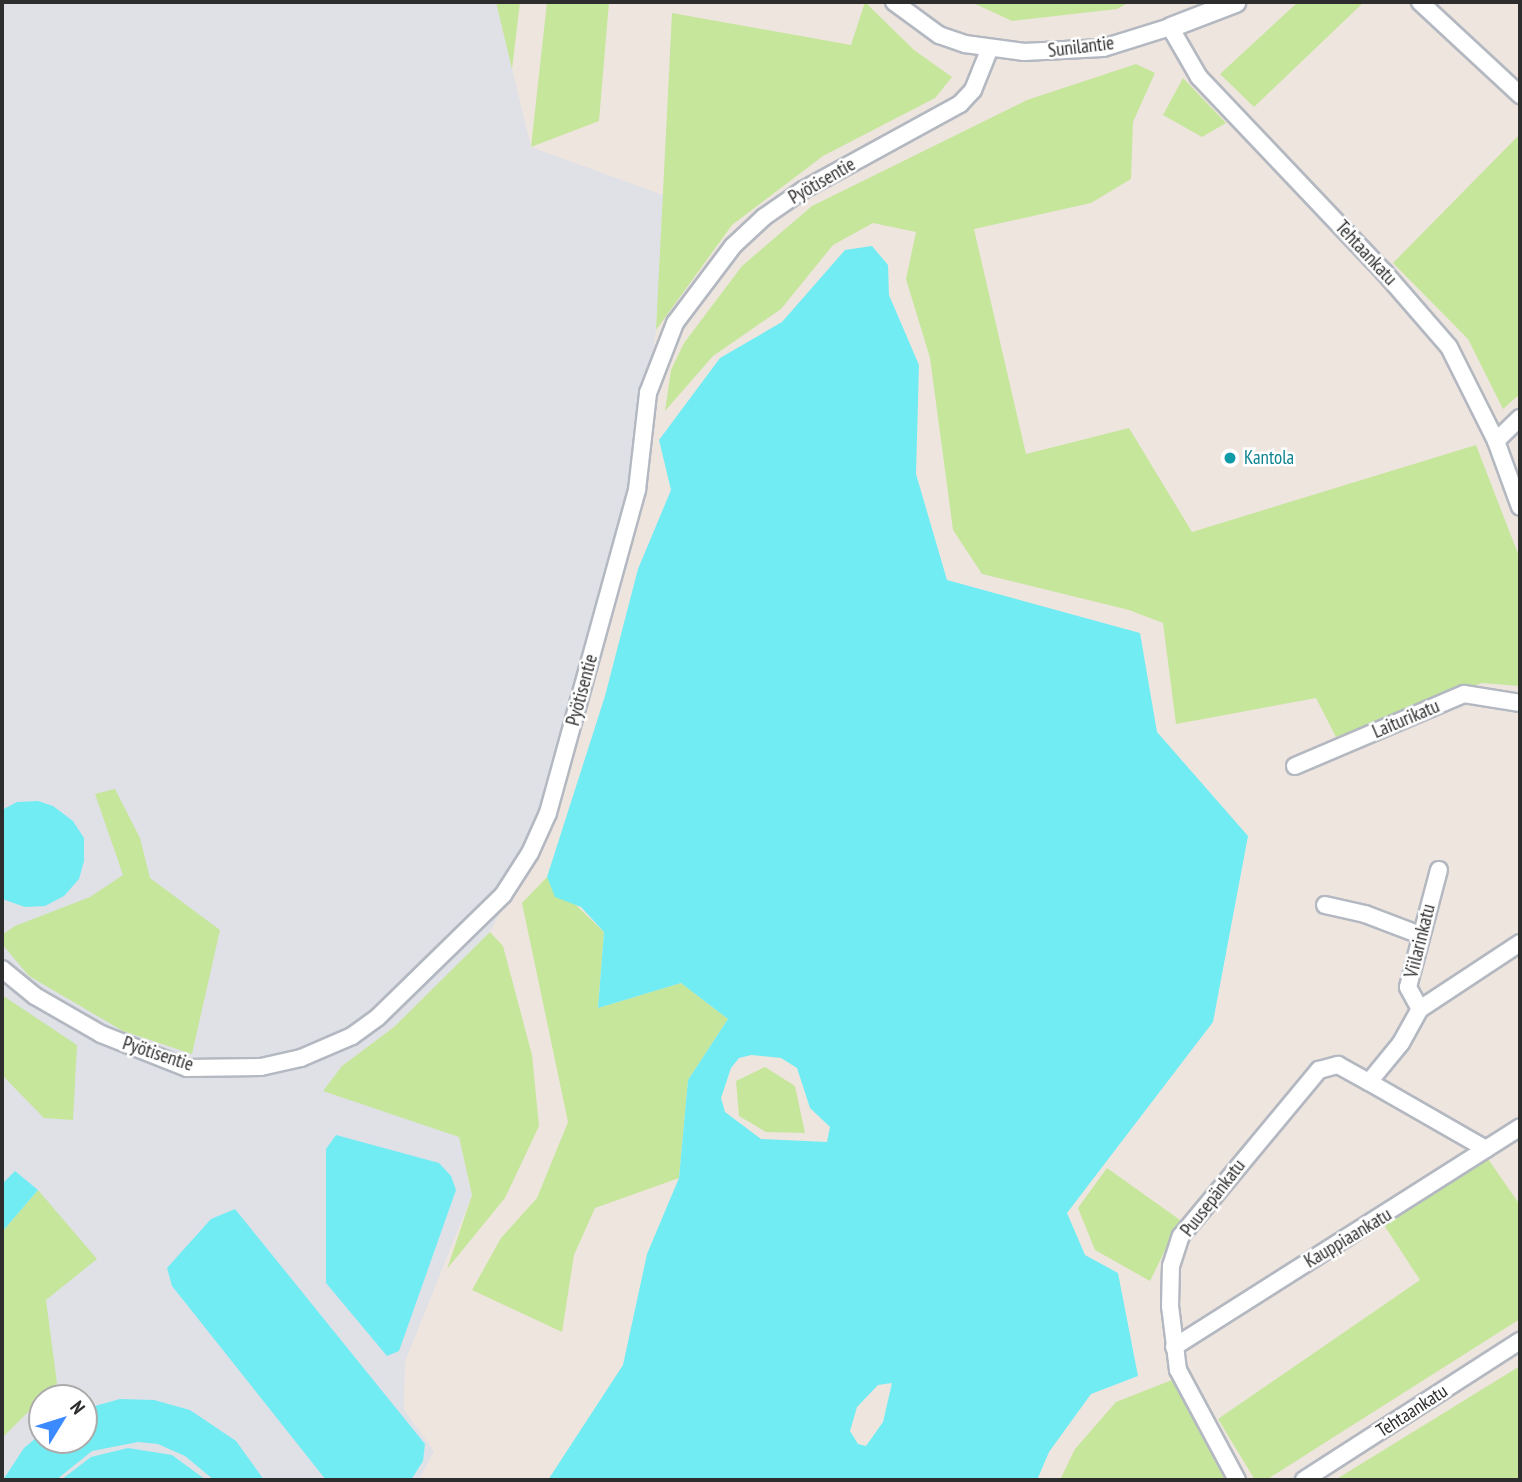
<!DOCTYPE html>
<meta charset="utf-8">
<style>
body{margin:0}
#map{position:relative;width:1522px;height:1482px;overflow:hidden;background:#efe5df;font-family:"PT Sans Narrow",sans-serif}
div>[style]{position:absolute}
.industrial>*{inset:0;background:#e0e0e7}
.green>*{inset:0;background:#c5e69b}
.water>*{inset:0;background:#71ecf3}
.roads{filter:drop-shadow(2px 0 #b3b8c1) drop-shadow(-2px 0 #b3b8c1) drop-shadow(0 2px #b3b8c1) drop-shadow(0 -2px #b3b8c1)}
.minor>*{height:16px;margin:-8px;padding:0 8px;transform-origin:8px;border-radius:8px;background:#fff}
.tertiary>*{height:19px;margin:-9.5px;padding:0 9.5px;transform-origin:9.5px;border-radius:9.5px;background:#fff}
.dots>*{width:19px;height:19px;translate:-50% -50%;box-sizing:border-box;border:4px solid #fff;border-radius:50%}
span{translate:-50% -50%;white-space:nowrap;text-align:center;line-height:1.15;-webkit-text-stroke:5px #fff;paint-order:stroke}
.street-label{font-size:19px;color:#2d2d2d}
.culture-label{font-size:19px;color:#0d838f}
.left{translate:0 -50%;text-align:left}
.frame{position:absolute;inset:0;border:4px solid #2d2d2d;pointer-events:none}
.north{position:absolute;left:28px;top:1384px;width:70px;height:70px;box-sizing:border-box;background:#fff;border:2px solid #ababab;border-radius:50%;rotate:52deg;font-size:19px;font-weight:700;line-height:28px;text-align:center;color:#2d2d2d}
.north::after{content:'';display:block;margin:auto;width:24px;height:32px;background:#3c8aff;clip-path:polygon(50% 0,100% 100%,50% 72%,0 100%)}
</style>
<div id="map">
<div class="industrial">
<i style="clip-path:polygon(evenodd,2px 2px,496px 2px,531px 147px,663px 195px,656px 330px,637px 490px,530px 853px,490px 932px,394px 1027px,342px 1066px,435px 1127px,459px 1137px,472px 1195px,405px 1362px,404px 1410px,434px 1451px,419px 1480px,2px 1480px,2px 1232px,37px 1190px,2px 1184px,2px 2px,42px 1398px,84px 1398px,84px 1440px,42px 1440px,42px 1398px)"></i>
</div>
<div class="green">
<i style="clip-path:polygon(496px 2px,520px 2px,512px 69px)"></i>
<i style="clip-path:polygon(547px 2px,609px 2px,599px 121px,531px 147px)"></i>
<i style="clip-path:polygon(865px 2px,914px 50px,952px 77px,935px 98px,823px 156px,732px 225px,656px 330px,672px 13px,851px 45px)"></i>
<i style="clip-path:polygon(971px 2px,1130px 2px,1117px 9px,1012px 21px)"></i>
<i style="clip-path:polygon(1298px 2px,1364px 2px,1254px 107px,1220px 74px)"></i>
<i style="clip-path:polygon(1136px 64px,1155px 73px,1133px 122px,1131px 179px,1091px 203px,974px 229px,1026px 454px,1129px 428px,1192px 532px,1476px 445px,1520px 559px,1520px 686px,1482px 683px,1336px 737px,1316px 698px,1176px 724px,1163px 623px,1129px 610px,982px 574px,953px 530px,930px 358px,906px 279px,916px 232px,873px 223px,833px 245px,781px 309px,713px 356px,665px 411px,671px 370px,684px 343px,742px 266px,812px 206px,1027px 100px)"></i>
<i style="clip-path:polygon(1183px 78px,1226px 123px,1202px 137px,1163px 115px)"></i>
<i style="clip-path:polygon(1520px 134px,1520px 394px,1503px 409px,1468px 339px,1393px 263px)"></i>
<i style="clip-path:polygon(115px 789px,140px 838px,150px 878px,220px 930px,192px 1054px,123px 1031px,29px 976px,2px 944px,2px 935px,15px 926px,90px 897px,123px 875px,95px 794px)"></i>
<i style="clip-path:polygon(547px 877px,604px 932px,598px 1008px,681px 983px,728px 1019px,688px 1080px,679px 1178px,595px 1208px,574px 1255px,562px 1332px,472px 1290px,501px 1238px,537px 1198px,568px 1122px,522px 903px)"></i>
<i style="clip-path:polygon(490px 932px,503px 946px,532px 1055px,539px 1126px,505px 1198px,447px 1269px,472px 1195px,459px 1137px,323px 1091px,342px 1066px,394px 1027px)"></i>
<i style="clip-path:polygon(2px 995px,77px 1045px,73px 1120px,44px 1118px,2px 1075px)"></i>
<i style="clip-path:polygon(765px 1067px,795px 1086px,805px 1133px,766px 1132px,739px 1116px,736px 1081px)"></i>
<i style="clip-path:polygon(1486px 1156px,1520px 1205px,1520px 1319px,1266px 1480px,1255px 1480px,1218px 1419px,1420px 1280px,1384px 1225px)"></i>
<i style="clip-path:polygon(1107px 1168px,1180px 1220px,1150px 1281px,1095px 1250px,1078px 1208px)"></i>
<i style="clip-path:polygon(38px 1190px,97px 1259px,46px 1300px,57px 1383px,2px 1438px,2px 1232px)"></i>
<i style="clip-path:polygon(1520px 1366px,1520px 1480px,1335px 1480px)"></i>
<i style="clip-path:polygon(1172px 1380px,1225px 1480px,1060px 1480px,1075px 1449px,1116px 1402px)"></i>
</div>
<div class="water">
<i style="clip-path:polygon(evenodd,872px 246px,888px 265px,889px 295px,919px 365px,916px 474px,947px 580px,1140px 633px,1157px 732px,1248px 836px,1213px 1022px,1067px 1213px,1085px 1255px,1118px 1273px,1138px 1376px,1091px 1394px,1049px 1452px,1037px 1480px,548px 1480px,623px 1365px,647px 1254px,679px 1178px,688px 1080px,728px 1019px,681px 983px,598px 1008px,604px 932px,581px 907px,555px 897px,547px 877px,605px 696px,638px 569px,671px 490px,659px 440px,720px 358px,782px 322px,845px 250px,872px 246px,751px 1055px,781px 1058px,797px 1068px,810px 1108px,830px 1127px,827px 1142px,761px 1139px,725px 1112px,721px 1098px,731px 1068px,739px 1058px,751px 1055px,872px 246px,892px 1383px,883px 1422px,866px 1446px,858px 1444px,850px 1431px,857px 1407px,878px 1385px,892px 1383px)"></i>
<i style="clip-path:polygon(38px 801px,53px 806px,73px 821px,84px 838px,84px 861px,79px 879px,64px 896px,45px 906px,25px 907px,2px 899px,2px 810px,17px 802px)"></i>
<i style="clip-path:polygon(336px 1135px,439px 1163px,451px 1176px,456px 1190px,399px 1351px,387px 1356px,326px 1283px,326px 1149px)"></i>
<i style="clip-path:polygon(15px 1171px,38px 1190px,2px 1232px,2px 1184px)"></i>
<i style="clip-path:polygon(235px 1209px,425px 1444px,423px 1461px,411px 1480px,326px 1480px,172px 1286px,167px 1268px,211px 1219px)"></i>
<i style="clip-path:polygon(120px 1399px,154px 1400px,190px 1410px,236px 1441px,264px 1480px,214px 1480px,185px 1456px,158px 1444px,138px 1442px,92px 1451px,56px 1480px,3px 1480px,24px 1448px,42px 1433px,42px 1440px,84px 1440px,84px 1409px)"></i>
<i style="clip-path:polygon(128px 1448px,172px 1455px,206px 1480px,61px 1480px,91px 1457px)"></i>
</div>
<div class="roads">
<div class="minor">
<i style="left:894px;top:2px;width:56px;rotate:36.3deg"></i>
<i style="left:939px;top:35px;width:28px;rotate:19deg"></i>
<i style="left:965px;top:44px;width:60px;rotate:7.7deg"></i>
<i style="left:1024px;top:52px;width:79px;rotate:-2.9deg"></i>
<i style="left:1103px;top:48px;width:70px;rotate:-17.4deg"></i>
<i style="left:1170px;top:27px;width:58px;rotate:59.9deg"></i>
<i style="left:1199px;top:77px;width:269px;rotate:46.5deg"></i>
<i style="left:1384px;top:272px;width:99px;rotate:49.1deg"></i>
<i style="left:1449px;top:347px;width:105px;rotate:63.4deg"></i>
<i style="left:1496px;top:441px;width:70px;rotate:70deg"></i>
<i style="left:1420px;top:2px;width:137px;rotate:42.9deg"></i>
<i style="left:1496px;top:441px;width:33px;rotate:-44deg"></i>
<i style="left:1295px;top:766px;width:184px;rotate:-23.1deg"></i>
<i style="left:1464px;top:694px;width:57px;rotate:9.1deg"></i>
<i style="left:1325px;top:905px;width:41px;rotate:12.7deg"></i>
<i style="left:1365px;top:914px;width:59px;rotate:20.9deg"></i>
<i style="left:2px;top:969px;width:43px;rotate:39.3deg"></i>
<i style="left:35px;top:996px;width:76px;rotate:29.9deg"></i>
<i style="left:101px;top:1034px;width:92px;rotate:21.6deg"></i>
<i style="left:187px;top:1068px;width:74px;rotate:-0.8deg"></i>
<i style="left:261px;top:1067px;width:41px;rotate:-12.7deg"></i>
<i style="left:301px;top:1058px;width:56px;rotate:-23.3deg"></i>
<i style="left:352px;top:1036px;width:32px;rotate:-36deg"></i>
<i style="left:378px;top:1017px;width:175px;rotate:-44.3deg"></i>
<i style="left:503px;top:895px;width:50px;rotate:-57.3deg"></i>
<i style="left:530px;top:853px;width:44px;rotate:-65.8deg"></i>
<i style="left:548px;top:813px;width:335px;rotate:-74.6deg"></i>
<i style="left:637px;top:490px;width:98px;rotate:-83.5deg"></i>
<i style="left:648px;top:393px;width:75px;rotate:-68.9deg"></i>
<i style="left:675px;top:323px;width:96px;rotate:-53deg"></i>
<i style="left:733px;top:246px;width:42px;rotate:-43.1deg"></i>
<i style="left:764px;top:217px;width:47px;rotate:-34.7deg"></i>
<i style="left:803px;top:190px;width:179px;rotate:-28.7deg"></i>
<i style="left:960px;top:104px;width:19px;rotate:-47deg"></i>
<i style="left:973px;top:90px;width:45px;rotate:-68deg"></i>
<i style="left:1420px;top:1009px;width:25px;rotate:-119deg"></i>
<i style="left:1408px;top:987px;width:121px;rotate:-75.2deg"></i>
<i style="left:1369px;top:1082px;width:135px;rotate:29.8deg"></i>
<i style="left:1174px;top:1347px;width:410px;rotate:-32.4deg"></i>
<i style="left:1237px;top:1480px;width:125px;rotate:-118.2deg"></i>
<i style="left:1178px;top:1370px;width:64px;rotate:-97.1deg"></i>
<i style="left:1170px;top:1306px;width:40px;rotate:-88.6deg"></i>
<i style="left:1171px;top:1266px;width:32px;rotate:-72deg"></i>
<i style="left:1181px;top:1236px;width:216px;rotate:-50.3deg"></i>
<i style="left:1319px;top:1070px;width:20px;rotate:-15deg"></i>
<i style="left:1338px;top:1065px;width:35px;rotate:29deg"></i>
<i style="left:1369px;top:1082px;width:50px;rotate:-50.6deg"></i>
<i style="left:1401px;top:1043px;width:39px;rotate:-61deg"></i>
<i style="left:1420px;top:1009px;width:120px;rotate:-33.4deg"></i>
<i style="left:1304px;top:1480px;width:257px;rotate:-32.8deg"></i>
</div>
<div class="tertiary">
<i style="left:1170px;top:27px;width:70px;rotate:-21deg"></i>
</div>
</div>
<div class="dots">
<i style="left:1230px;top:458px;background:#0f9aa8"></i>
</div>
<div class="street-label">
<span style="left:1081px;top:47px;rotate:-7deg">Sunilantie</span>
<span style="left:822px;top:181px;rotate:-30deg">Pyötisentie</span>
<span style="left:1366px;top:253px;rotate:47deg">Tehtaankatu</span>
<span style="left:582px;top:690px;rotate:-75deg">Pyötisentie</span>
<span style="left:1406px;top:719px;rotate:-23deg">Laiturikatu</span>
<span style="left:1420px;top:941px;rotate:-76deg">Viilarinkatu</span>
<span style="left:158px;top:1054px;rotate:18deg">Pyötisentie</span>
<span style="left:1213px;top:1198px;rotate:-52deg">Puusepänkatu</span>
<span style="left:1348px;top:1238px;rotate:-31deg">Kauppiaankatu</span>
<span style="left:1412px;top:1411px;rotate:-33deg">Tehtaankatu</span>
</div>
<div class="culture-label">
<span class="left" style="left:1244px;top:458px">Kantola</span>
</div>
<div class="frame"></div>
<div class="north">N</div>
</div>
